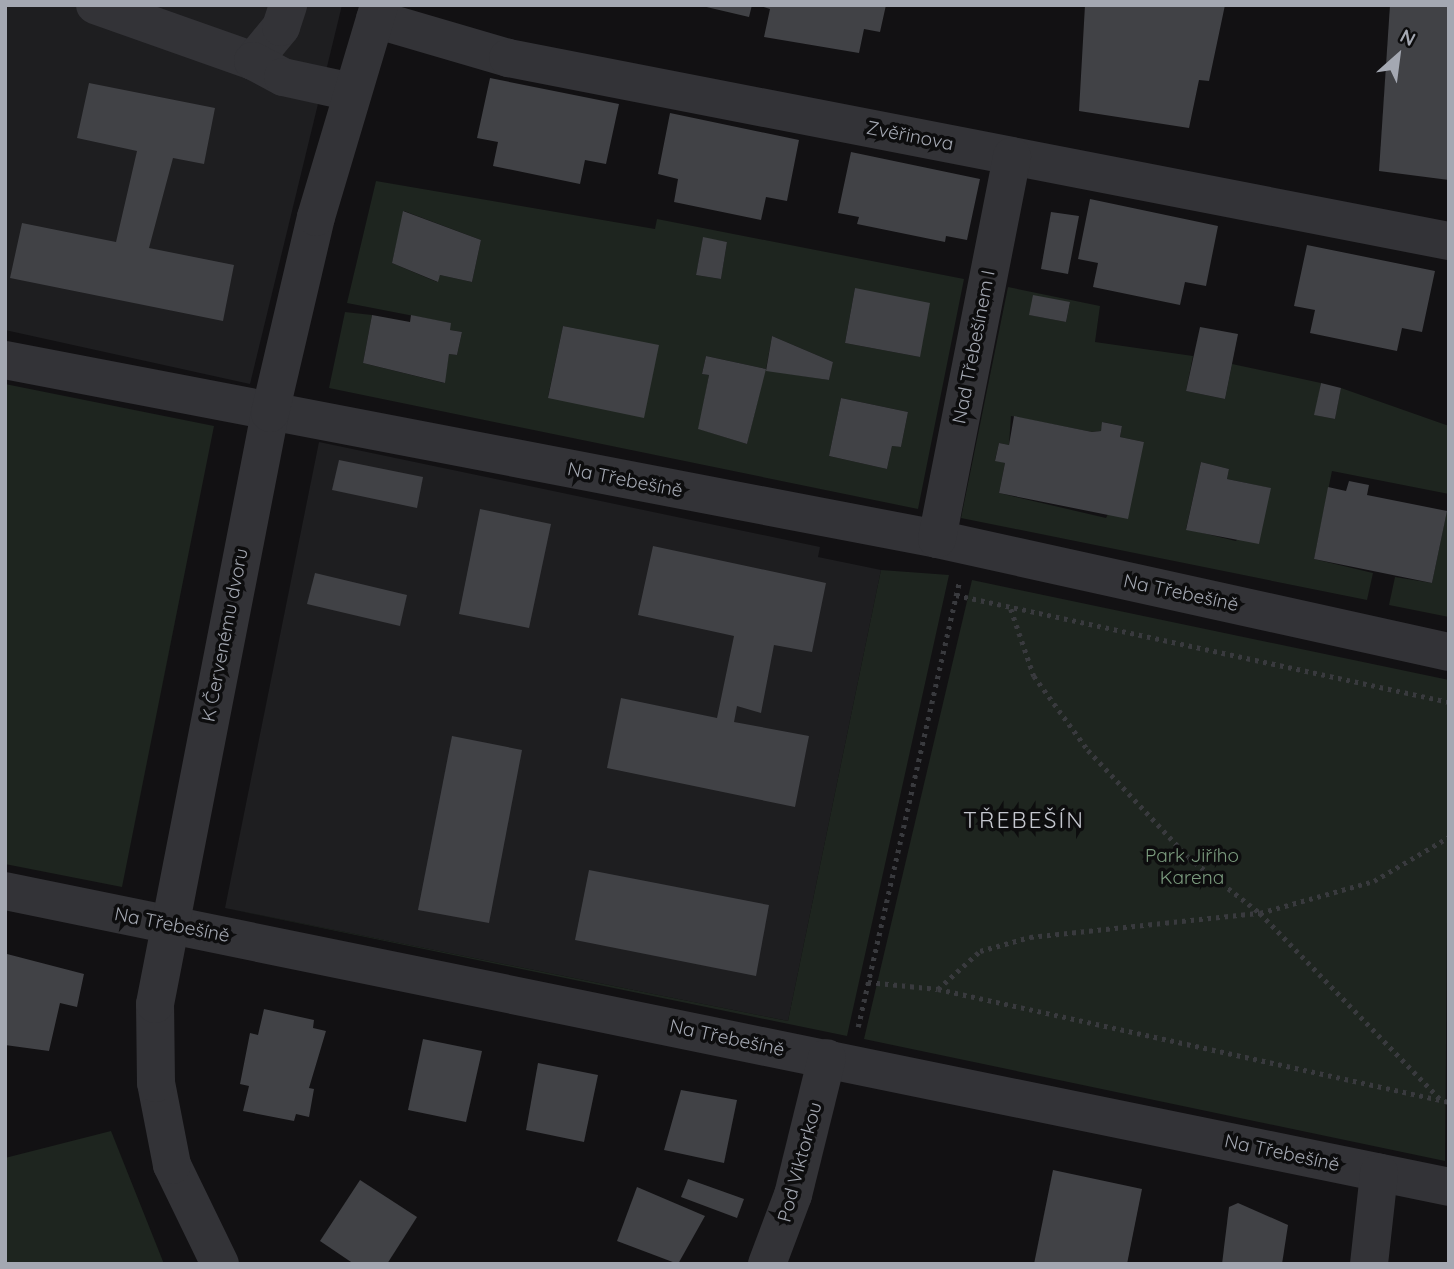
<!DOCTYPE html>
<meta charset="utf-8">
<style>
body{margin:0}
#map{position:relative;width:1454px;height:1269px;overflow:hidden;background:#121113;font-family:Quicksand,sans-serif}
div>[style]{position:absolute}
.built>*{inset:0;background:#1e1e20}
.green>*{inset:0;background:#1e251f}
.building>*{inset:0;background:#414246}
.path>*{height:4.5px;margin-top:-2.25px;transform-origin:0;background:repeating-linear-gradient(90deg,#393a3e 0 3.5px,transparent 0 8.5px)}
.minor>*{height:38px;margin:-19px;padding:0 19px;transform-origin:19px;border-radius:19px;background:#333337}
span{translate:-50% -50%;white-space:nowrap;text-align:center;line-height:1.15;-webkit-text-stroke:7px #0d0d0e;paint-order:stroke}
.street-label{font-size:19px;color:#a4a8b2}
.park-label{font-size:19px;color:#7c9c7f}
.quarter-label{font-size:23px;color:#c5c7cf;letter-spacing:2px}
.frame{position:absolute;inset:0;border:7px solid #a4a8b2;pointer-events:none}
.north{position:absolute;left:1363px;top:21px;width:70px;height:70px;-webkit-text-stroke:5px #0d0d0e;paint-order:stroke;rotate:28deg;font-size:19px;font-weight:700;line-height:28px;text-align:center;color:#a4a8b2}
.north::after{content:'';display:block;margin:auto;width:24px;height:32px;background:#a4a8b2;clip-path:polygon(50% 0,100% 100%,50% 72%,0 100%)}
</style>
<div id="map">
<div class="built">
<i style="clip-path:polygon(5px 5px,342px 5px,250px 384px,5px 330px)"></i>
<i style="clip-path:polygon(319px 442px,820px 547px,818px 557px,881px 570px,788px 1021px,225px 908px)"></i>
</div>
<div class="green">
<i style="clip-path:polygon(evenodd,376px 181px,655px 229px,657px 219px,964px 279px,918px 509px,329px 388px,345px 312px,372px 315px,363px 363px,444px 383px,449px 354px,457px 355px,462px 332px,450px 330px,450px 323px,347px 303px,376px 181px,404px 211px,481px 240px,472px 282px,440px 275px,437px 282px,392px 263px,404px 211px,376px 181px,703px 238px,727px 242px,721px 279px,696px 275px,703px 238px,376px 181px,855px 288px,920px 357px,845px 343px,855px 288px,376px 181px,563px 326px,578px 329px,548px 397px,563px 326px,376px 181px,772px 336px,833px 362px,829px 380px,765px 370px,747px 444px,699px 429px,709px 375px,702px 374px,706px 356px,766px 369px,772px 336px,376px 181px,841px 398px,908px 412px,901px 447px,892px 446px,887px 469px,829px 456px,841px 398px)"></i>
<i style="clip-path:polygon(evenodd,1008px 287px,1100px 306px,1095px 342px,1193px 356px,1186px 391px,1225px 399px,1232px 364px,1321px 383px,1315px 415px,1335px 419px,1341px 388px,1449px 426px,1449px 494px,1332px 471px,1314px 559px,1373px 573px,1367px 600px,961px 518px,1008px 287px,1070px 302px,1066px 322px,1030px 315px,1070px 302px,1008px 287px,1011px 416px,1092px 432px,1101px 431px,1103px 422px,1122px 426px,1120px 437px,1144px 442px,1106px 518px,999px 493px,1005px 463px,995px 460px,999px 443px,1009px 445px,1011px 416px,1008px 287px,1201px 462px,1229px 469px,1227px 479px,1270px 488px,1236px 541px,1186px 529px,1201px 462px)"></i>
<i style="clip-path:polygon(5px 384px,214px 426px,122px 887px,5px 864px)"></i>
<i style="clip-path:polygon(1449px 500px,1449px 617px,1389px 605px,1395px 577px,1432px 583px)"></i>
<i style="clip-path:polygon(881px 570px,949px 575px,847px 1036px,225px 908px,788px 1021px)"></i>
<i style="clip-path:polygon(972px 580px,1449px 680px,1445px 1161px,864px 1039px)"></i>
<i style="clip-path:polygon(111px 1131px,164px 1264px,5px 1264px,5px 1158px)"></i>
</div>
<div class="building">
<i style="clip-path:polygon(698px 5px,752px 5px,749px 17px)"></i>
<i style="clip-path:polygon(757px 5px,886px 5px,880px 32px,864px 29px,859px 53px,764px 37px,770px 9px)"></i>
<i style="clip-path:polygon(1085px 5px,1225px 5px,1209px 81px,1199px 80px,1189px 128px,1079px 111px)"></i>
<i style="clip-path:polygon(1390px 5px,1449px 5px,1449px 180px,1379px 171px)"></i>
<i style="clip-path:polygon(490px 78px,619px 104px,606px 164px,585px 160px,580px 184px,493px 166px,498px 142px,477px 138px)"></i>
<i style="clip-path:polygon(89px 83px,215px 108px,204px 164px,173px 158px,149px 248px,234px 265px,223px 321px,10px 278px,22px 223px,116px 242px,137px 151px,77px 138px)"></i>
<i style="clip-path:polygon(670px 113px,799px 140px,787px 201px,766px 197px,761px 220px,674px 202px,678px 179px,658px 174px)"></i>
<i style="clip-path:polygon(851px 152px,980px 179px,967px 240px,946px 236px,945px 242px,857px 224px,859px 217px,838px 213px)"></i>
<i style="clip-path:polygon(1090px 199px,1218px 226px,1206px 286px,1185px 282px,1180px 305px,1093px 287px,1098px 263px,1078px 259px)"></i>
<i style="clip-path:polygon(403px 211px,481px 240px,472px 282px,440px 275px,438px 282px,392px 263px)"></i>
<i style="clip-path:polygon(1051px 212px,1079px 216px,1068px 274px,1041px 269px)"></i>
<i style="clip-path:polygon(703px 237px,727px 242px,721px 279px,696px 275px)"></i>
<i style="clip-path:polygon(1307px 245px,1435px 271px,1422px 332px,1402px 328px,1397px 351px,1310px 333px,1315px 310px,1294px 306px)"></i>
<i style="clip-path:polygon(855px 288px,930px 303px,920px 357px,845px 343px)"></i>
<i style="clip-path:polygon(1033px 295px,1070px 302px,1066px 322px,1029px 315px)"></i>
<i style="clip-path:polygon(372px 315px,410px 322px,411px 315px,451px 323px,450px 330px,462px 332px,457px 355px,449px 354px,445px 383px,363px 363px)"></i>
<i style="clip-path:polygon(563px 326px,659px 345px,644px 418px,548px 398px)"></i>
<i style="clip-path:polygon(1200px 327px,1238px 334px,1225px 399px,1186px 391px)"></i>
<i style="clip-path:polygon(772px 336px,833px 362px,829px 380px,766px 371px)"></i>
<i style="clip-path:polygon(706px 356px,766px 369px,747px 444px,698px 429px,709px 375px,702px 374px)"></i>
<i style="clip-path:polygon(1321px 383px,1341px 388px,1335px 419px,1314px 415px)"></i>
<i style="clip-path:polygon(841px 398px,908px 412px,901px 447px,892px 446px,887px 469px,829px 456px)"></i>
<i style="clip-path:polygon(1014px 416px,1092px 432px,1101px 431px,1102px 422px,1122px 426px,1120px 437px,1144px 442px,1128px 519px,999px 493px,1005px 463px,995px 461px,999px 443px,1009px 445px)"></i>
<i style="clip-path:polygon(339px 460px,423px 477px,417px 508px,332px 490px)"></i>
<i style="clip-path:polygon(1201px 462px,1229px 469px,1227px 479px,1271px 488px,1259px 544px,1186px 530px)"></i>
<i style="clip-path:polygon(1349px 481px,1369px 485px,1367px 495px,1447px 511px,1432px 583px,1314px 559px,1328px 487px,1346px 491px)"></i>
<i style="clip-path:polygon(480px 509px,551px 524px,529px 628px,459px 614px)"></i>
<i style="clip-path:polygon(653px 546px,826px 583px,812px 652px,774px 645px,761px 713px,737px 706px,734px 722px,809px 736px,795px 807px,607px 768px,621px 698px,717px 718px,734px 636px,638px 615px)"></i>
<i style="clip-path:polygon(315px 573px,407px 595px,400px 626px,307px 604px)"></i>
<i style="clip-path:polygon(452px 736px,522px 750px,489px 923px,418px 910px)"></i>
<i style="clip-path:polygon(589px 870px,769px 905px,756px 976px,575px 940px)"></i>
<i style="clip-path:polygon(7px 954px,84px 974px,77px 1007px,60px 1003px,49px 1051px,5px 1045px)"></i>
<i style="clip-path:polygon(264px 1009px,314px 1020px,313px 1028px,326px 1031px,309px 1088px,314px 1089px,309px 1117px,296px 1114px,294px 1121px,243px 1111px,249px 1086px,240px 1084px,250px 1033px,258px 1035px)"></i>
<i style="clip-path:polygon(423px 1039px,482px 1051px,466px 1122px,408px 1110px)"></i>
<i style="clip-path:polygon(538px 1063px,598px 1075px,584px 1142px,526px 1130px)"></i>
<i style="clip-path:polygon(681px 1090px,737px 1100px,724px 1163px,664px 1150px)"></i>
<i style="clip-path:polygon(1053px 1170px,1142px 1189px,1127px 1264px,1034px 1264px)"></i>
<i style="clip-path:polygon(688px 1179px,744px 1199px,737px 1218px,681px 1197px)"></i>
<i style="clip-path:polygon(360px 1180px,417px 1217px,387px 1264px,354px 1264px,320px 1241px)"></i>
<i style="clip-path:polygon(637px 1187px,705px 1216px,678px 1264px,617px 1241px)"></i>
<i style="clip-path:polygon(1238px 1203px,1288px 1225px,1282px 1264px,1222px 1264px,1229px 1207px)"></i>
</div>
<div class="path">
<i style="left:956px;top:595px;width:504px;rotate:12.25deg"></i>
<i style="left:1011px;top:609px;width:71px;rotate:71.1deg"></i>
<i style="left:1034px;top:676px;width:92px;rotate:53.9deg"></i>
<i style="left:1088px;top:750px;width:146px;rotate:46.9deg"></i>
<i style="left:1188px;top:857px;width:91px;rotate:37.9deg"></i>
<i style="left:1260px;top:913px;width:260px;rotate:45.9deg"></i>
<i style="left:868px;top:982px;width:70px;rotate:5.7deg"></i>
<i style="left:938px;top:989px;width:523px;rotate:12.47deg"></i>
<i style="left:938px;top:989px;width:57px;rotate:-42.1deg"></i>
<i style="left:980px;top:951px;width:52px;rotate:-15.6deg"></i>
<i style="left:1030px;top:937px;width:231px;rotate:-6deg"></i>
<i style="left:1260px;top:913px;width:118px;rotate:-15.7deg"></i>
<i style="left:1374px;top:881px;width:87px;rotate:-30.4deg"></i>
<i style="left:858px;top:1027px;width:456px;rotate:-77.2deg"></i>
</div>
<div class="minor">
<i style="left:95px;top:5px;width:168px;rotate:19.5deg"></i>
<i style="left:253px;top:61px;width:44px;rotate:-50.5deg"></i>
<i style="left:281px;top:27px;width:23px;rotate:-72deg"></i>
<i style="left:375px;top:19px;width:139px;rotate:16.3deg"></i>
<i style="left:508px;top:58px;width:959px;rotate:11.01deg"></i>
<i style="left:253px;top:61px;width:34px;rotate:28deg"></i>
<i style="left:283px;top:77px;width:71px;rotate:12.3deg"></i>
<i style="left:5px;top:360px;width:949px;rotate:10.87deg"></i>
<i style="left:937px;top:539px;width:524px;rotate:12.45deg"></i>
<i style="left:937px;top:539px;width:390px;rotate:-78.9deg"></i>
<i style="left:5px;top:891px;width:1474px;rotate:11.58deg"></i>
<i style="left:220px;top:1264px;width:110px;rotate:-115.9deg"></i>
<i style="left:172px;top:1165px;width:84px;rotate:-101deg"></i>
<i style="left:156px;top:1083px;width:79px;rotate:-90.7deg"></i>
<i style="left:155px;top:1004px;width:602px;rotate:-78.99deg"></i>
<i style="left:270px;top:413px;width:201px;rotate:-76.8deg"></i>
<i style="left:316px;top:217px;width:221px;rotate:-73.4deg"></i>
<i style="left:767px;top:1264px;width:74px;rotate:-69.4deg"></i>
<i style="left:793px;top:1195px;width:141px;rotate:-76.1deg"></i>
<i style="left:1369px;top:1264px;width:92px;rotate:-83.7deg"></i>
</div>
<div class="street-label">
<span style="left:910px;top:136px;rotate:11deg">Zvěřinova</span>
<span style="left:974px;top:347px;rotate:-79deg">Nad Třebešínem I</span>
<span style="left:625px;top:480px;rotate:11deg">Na Třebešíně</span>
<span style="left:1181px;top:593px;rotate:12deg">Na Třebešíně</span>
<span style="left:225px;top:635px;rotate:-79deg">K Červenému dvoru</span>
<span style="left:172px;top:925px;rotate:11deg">Na Třebešíně</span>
<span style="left:727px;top:1038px;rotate:12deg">Na Třebešíně</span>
<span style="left:1282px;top:1153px;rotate:12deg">Na Třebešíně</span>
<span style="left:800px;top:1162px;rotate:-75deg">Pod Viktorkou</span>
</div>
<div class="park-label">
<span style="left:1192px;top:867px">Park Jiřího<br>Karena</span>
</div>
<div class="quarter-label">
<span style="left:1024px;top:820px">TŘEBEŠÍN</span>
</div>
<div class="frame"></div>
<div class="north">N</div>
</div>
